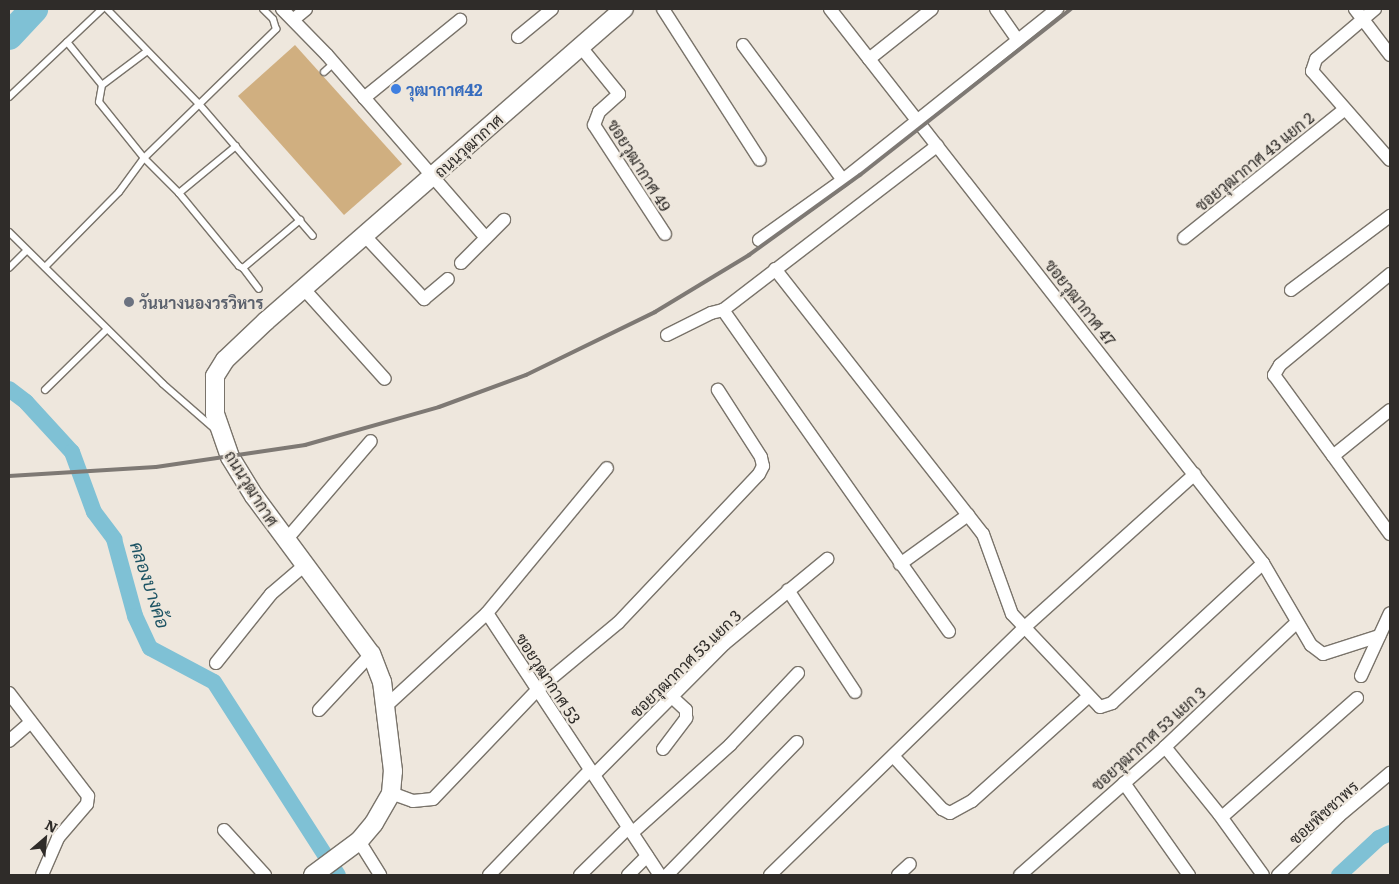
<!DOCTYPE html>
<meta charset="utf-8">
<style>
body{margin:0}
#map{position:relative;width:1399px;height:884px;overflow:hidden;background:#eee7dd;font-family:Literata,Sarabun,serif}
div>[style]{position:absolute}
.canal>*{height:16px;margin:-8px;padding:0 8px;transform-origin:8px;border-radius:8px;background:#7fc1d5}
.river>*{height:28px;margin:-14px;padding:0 14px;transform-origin:14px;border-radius:14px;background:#7fc1d5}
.building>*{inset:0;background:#d0af80}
.roads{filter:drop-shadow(1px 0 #79736a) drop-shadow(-1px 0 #79736a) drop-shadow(0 1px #79736a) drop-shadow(0 -1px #79736a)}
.service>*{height:6px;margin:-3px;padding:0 3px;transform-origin:3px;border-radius:3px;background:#fff}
.minor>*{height:12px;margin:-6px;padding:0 6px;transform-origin:6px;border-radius:6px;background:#fff}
.secondary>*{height:18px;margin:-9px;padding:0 9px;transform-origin:9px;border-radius:9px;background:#fff}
.rail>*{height:4px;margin:-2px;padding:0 2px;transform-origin:2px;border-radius:2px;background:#7e7974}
.dots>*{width:14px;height:14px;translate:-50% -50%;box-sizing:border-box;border:2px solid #eee7dd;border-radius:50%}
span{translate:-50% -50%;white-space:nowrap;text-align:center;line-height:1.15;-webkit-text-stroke:4.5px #eee7dd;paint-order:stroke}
.shop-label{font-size:16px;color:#366cbe;font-weight:700}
.left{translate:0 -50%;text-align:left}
.street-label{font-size:16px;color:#2f2c29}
.worship-label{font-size:16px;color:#5b616d;font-weight:700}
.water-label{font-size:18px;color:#1c5363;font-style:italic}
.frame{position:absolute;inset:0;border:10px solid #2f2c29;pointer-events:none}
.north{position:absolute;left:20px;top:814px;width:50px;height:50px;-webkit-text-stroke:4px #eee7dd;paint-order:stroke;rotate:27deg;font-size:14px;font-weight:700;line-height:20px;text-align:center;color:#2f2c29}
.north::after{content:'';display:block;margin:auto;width:18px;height:22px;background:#2f2c29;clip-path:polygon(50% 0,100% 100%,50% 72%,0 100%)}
</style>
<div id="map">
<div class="canal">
<i style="left:9px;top:389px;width:21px;rotate:37deg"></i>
<i style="left:26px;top:402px;width:68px;rotate:47.4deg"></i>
<i style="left:72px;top:452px;width:64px;rotate:69.9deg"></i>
<i style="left:94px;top:512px;width:34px;rotate:53deg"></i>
<i style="left:114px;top:539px;width:80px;rotate:74.7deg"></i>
<i style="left:135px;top:616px;width:35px;rotate:65deg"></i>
<i style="left:150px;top:648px;width:72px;rotate:28deg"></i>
<i style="left:214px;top:682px;width:229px;rotate:57.3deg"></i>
<i style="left:1339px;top:875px;width:54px;rotate:-42.8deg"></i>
<i style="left:1379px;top:838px;width:12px;rotate:-24deg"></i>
</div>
<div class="river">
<i style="left:9px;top:36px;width:37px;rotate:-47deg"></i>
</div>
<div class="building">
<i style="clip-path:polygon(295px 45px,402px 164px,344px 215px,238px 96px)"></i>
</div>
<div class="roads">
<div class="service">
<i style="left:107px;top:9px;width:132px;rotate:45.9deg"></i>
<i style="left:199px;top:104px;width:174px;rotate:49.2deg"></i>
<i style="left:67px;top:42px;width:55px;rotate:50.9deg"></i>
<i style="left:146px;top:52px;width:55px;rotate:143.1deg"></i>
<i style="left:102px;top:85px;width:17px;rotate:100deg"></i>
<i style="left:99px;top:102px;width:72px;rotate:51.2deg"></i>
<i style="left:144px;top:158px;width:49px;rotate:45deg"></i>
<i style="left:324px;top:72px;width:13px;rotate:-42deg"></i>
<i style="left:9px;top:97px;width:128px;rotate:-43.4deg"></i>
<i style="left:236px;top:146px;width:74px;rotate:140.5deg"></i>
<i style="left:179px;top:193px;width:94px;rotate:50.6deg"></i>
<i style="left:239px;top:266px;width:4px;rotate:27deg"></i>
<i style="left:243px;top:268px;width:75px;rotate:-40.1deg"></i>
<i style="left:9px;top:232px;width:216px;rotate:44.6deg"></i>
<i style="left:163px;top:384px;width:70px;rotate:41deg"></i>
<i style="left:45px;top:267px;width:105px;rotate:-45.4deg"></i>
<i style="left:119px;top:192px;width:42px;rotate:-53.7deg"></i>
<i style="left:144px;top:158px;width:185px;rotate:-44.3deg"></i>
<i style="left:276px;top:29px;width:10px;rotate:-107deg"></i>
<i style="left:273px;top:19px;width:14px;rotate:-135deg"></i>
<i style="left:9px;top:268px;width:24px;rotate:-45deg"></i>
<i style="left:243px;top:268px;width:26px;rotate:53deg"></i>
<i style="left:45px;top:390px;width:87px;rotate:-44.5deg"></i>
</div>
<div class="minor">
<i style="left:282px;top:9px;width:64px;rotate:45.6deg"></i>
<i style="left:327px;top:55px;width:242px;rotate:49deg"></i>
<i style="left:663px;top:9px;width:179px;rotate:57.3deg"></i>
<i style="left:830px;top:9px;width:703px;rotate:51.99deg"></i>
<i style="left:1263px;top:563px;width:95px;rotate:59.7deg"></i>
<i style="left:1311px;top:645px;width:15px;rotate:37deg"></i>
<i style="left:1323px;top:654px;width:59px;rotate:-17.8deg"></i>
<i style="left:996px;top:9px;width:38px;rotate:55deg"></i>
<i style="left:1355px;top:9px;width:58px;rotate:52.7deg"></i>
<i style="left:1375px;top:9px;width:77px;rotate:139.7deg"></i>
<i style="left:1316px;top:59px;width:13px;rotate:108deg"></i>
<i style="left:1312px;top:71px;width:118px;rotate:48.8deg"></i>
<i style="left:293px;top:20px;width:17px;rotate:-40deg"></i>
<i style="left:518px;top:37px;width:44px;rotate:-39.5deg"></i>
<i style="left:743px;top:45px;width:168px;rotate:53.5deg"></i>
<i style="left:580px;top:46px;width:62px;rotate:50.9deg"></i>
<i style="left:619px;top:94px;width:27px;rotate:138deg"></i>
<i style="left:599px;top:112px;width:14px;rotate:111deg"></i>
<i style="left:594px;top:125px;width:130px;rotate:56.9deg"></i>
<i style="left:869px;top:59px;width:80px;rotate:-38.4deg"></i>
<i style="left:364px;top:98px;width:124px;rotate:-39.1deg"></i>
<i style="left:364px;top:235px;width:88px;rotate:46.8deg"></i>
<i style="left:424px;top:299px;width:31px;rotate:-40deg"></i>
<i style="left:1184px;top:238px;width:206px;rotate:-38.7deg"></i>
<i style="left:759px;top:240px;width:103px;rotate:-35.5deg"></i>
<i style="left:843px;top:180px;width:274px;rotate:-38.6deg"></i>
<i style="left:461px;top:263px;width:61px;rotate:-45deg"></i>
<i style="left:775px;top:269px;width:337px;rotate:51.9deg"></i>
<i style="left:983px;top:534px;width:85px;rotate:70.1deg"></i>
<i style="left:1012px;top:614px;width:128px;rotate:46.6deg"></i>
<i style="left:1100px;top:707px;width:13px;rotate:-18deg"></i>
<i style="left:1112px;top:703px;width:206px;rotate:-42.8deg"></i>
<i style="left:1390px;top:274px;width:143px;rotate:140.4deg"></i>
<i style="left:1280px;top:365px;width:12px;rotate:121deg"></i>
<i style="left:1274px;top:375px;width:197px;rotate:53.9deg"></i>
<i style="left:303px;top:288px;width:122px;rotate:48deg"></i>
<i style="left:1291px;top:290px;width:124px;rotate:-36.8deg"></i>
<i style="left:723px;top:310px;width:393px;rotate:54.9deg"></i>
<i style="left:667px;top:335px;width:49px;rotate:-26.6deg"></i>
<i style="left:711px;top:313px;width:12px;rotate:-14deg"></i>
<i style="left:723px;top:310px;width:270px;rotate:-37.5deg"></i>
<i style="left:1333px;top:456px;width:73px;rotate:-38.9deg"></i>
<i style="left:286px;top:540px;width:130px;rotate:-49.4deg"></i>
<i style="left:900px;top:564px;width:84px;rotate:-35.8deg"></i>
<i style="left:788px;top:590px;width:122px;rotate:56.7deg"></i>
<i style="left:487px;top:613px;width:314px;rotate:56.6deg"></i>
<i style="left:216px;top:663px;width:88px;rotate:-51.4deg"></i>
<i style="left:271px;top:594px;width:45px;rotate:-40.5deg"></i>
<i style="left:1361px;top:676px;width:69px;rotate:-65.3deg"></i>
<i style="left:9px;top:693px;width:130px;rotate:52.5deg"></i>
<i style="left:88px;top:796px;width:8px;rotate:97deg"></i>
<i style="left:87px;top:804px;width:45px;rotate:130.5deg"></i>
<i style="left:58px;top:838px;width:40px;rotate:113.4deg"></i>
<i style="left:386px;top:706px;width:137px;rotate:-42.6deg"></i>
<i style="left:487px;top:613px;width:188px;rotate:-50.4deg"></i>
<i style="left:319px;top:710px;width:76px;rotate:-47.1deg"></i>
<i style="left:9px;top:741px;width:29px;rotate:-41deg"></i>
<i style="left:1165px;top:747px;width:86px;rotate:51.1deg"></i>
<i style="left:1219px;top:814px;width:75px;rotate:54.2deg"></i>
<i style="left:663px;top:749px;width:39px;rotate:-53deg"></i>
<i style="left:686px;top:718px;width:8px;rotate:-90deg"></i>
<i style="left:686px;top:710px;width:19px;rotate:-137deg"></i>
<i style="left:894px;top:757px;width:71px;rotate:47.3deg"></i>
<i style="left:942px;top:809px;width:9px;rotate:27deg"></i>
<i style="left:950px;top:813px;width:25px;rotate:-29deg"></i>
<i style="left:972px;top:801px;width:156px;rotate:-41.9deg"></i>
<i style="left:594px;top:775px;width:185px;rotate:-45.2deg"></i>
<i style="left:724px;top:644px;width:134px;rotate:-39.5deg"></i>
<i style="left:1124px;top:783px;width:113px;rotate:54.8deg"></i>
<i style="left:391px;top:793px;width:23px;rotate:20deg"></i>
<i style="left:413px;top:801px;width:20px;rotate:-6deg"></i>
<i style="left:433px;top:799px;width:151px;rotate:-46.3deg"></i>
<i style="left:537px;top:690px;width:105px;rotate:-39.6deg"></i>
<i style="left:618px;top:623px;width:205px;rotate:-46.6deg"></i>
<i style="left:759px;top:474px;width:9px;rotate:-63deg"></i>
<i style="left:763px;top:466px;width:9px;rotate:-103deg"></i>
<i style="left:761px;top:457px;width:80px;rotate:-122.7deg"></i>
<i style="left:1222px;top:817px;width:180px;rotate:-41.4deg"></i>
<i style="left:224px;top:830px;width:61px;rotate:47.7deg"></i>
<i style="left:632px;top:833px;width:132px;rotate:-41.9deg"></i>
<i style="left:730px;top:745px;width:99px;rotate:-46.6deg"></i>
<i style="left:359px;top:841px;width:40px;rotate:58deg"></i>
<i style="left:489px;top:875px;width:146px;rotate:-46.1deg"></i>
<i style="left:580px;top:875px;width:67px;rotate:-44.4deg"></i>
<i style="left:628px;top:875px;width:27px;rotate:-45deg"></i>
<i style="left:667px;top:875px;width:186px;rotate:-45.7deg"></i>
<i style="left:770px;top:875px;width:357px;rotate:-44.2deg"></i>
<i style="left:1026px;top:626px;width:227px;rotate:-42deg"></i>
<i style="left:898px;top:875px;width:16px;rotate:-43deg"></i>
<i style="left:1020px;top:875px;width:193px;rotate:-41.4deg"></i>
<i style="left:1165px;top:747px;width:180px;rotate:-43.4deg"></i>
<i style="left:1278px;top:875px;width:85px;rotate:-44deg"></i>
<i style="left:1339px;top:816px;width:67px;rotate:-40.1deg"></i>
</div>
<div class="secondary">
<i style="left:313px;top:875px;width:57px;rotate:-36.5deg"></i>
<i style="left:359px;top:841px;width:23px;rotate:-50deg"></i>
<i style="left:374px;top:823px;width:34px;rotate:-60deg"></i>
<i style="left:391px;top:793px;width:22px;rotate:-85deg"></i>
<i style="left:393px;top:771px;width:90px;rotate:-97deg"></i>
<i style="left:382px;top:682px;width:30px;rotate:-111deg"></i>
<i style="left:371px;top:654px;width:197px;rotate:-126.5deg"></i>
<i style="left:254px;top:496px;width:46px;rotate:-121.6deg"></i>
<i style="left:230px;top:457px;width:46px;rotate:-109.2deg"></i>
<i style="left:215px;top:414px;width:38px;rotate:-90deg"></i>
<i style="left:215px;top:376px;width:19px;rotate:-58deg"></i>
<i style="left:225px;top:360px;width:57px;rotate:-43.6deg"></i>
<i style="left:266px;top:321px;width:475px;rotate:-41.1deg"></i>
</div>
</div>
<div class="rail">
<i style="left:9px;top:476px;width:147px;rotate:-3.5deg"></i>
<i style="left:156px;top:467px;width:151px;rotate:-8.4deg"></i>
<i style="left:305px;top:445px;width:139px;rotate:-15.8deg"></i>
<i style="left:439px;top:407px;width:93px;rotate:-20.2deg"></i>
<i style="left:526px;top:375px;width:144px;rotate:-26deg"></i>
<i style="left:655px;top:312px;width:110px;rotate:-31.2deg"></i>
<i style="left:749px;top:255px;width:137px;rotate:-35.8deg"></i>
<i style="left:860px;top:175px;width:268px;rotate:-38.2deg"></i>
</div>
<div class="dots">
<i style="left:396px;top:89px;background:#3f7fe0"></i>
<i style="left:129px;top:302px;background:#6b7280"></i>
</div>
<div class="shop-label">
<span class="left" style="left:406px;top:89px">วุฒากาศ42</span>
</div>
<div class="street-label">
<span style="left:468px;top:145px;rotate:-42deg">ถนนวุฒากาศ</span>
<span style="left:1254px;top:161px;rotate:-39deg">ซอยวุฒากาศ 43 แยก 2</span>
<span style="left:640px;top:165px;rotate:58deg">ซอยวุฒากาศ 49</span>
<span style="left:1081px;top:302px;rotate:52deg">ซอยวุฒากาศ 47</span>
<span style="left:252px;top:488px;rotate:58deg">ถนนวุฒากาศ</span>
<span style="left:685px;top:663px;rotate:-44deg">ซอยวุฒากาศ 53 แยก 3</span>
<span style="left:549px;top:678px;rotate:57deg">ซอยวุฒากาศ 53</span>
<span style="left:1148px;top:738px;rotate:-42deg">ซอยวุฒากาศ 53 แยก 3</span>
<span style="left:1323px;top:812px;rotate:-42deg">ซอยพิชชาพร</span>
</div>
<div class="worship-label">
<span class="left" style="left:139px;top:302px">วันนางนองวรวิหาร</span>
</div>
<div class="water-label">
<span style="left:150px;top:585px;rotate:72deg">คลองบางค้อ</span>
</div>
<div class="frame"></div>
<div class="north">N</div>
</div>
